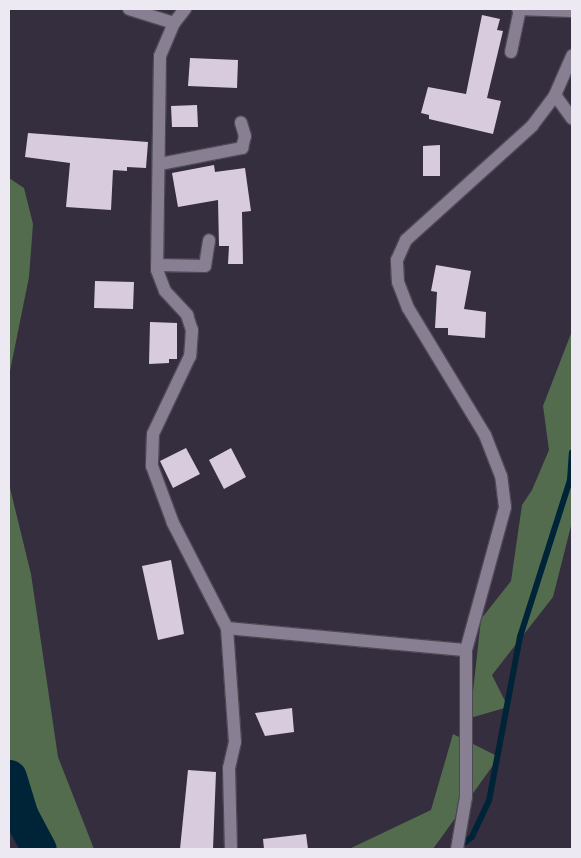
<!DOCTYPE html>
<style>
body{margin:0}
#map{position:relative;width:581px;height:858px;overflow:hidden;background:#352e3e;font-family:"Public Sans",sans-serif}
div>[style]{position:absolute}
.forest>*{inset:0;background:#536c4e}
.stream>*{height:5.5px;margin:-2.75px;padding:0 2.75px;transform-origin:2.75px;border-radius:2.75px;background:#002437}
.river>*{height:35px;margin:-17.5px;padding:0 17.5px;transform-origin:17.5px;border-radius:17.5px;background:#002437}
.building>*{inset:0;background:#d9cbde}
.roads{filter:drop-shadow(1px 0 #4f4956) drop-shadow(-1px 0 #4f4956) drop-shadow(0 1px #4f4956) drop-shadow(0 -1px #4f4956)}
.street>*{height:12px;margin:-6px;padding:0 6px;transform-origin:6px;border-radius:6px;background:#887f92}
span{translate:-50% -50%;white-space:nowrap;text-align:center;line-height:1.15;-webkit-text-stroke:5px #352e3e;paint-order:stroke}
.frame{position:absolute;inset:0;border:10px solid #ede9f3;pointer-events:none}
</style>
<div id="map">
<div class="forest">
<i style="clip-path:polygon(9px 178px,24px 188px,33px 224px,29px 277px,9px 376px)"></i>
<i style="clip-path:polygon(572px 331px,572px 522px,553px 597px,492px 675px,508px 707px,470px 718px,481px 619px,511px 581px,522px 505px,532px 490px,549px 450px,543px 406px)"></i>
<i style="clip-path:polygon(9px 484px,31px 574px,58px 757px,94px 849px,21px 849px,9px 815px)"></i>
<i style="clip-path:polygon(453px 734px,499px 757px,433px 849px,349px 849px,431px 810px)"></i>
</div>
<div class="stream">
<i style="left:459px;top:847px;width:16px;rotate:-38deg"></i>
<i style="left:472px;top:837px;width:40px;rotate:-65deg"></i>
<i style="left:489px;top:801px;width:167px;rotate:-79.3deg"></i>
<i style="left:520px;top:637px;width:165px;rotate:-72.3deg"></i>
<i style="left:570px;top:480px;width:27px;rotate:-86deg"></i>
</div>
<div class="river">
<i style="left:9px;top:777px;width:39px;rotate:73deg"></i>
<i style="left:20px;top:814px;width:40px;rotate:62deg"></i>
</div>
<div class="building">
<i style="clip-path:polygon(482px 15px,500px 19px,497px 30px,503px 31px,487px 98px,501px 101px,493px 134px,429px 119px,429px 115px,421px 113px,428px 87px,466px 94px)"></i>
<i style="clip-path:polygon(190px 58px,238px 60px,237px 88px,188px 86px)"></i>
<i style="clip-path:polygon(197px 105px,198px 127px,172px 127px,171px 106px)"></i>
<i style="clip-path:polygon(28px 133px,148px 142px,146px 168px,127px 167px,127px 171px,113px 170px,111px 210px,66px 207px,70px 163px,25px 157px)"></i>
<i style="clip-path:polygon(440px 145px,440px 176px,423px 176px,423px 146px)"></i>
<i style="clip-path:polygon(214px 165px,215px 172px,245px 168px,251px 211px,242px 212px,243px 264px,228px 264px,229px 246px,219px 246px,218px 200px,178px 207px,172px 173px)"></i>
<i style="clip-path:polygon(436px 265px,471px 271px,464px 309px,486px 312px,485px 338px,448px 335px,448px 328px,435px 328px,437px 292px,431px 291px)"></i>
<i style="clip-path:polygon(95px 281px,134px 282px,133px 309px,94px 308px)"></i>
<i style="clip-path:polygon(150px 322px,177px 323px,177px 359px,169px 359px,169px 363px,149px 364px)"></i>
<i style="clip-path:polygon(186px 448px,200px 474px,173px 488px,160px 461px)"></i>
<i style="clip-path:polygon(231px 448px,246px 477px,224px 489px,209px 460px)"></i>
<i style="clip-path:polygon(171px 560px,184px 634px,158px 640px,142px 566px)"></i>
<i style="clip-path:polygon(292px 708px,294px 732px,265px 736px,255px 713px)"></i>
<i style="clip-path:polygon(188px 770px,216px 772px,213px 849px,180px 849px)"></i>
<i style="clip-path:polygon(306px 834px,308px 849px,264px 849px,263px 839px)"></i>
</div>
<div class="roads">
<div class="street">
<i style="left:129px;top:9px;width:47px;rotate:17.3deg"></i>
<i style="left:185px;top:9px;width:18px;rotate:128deg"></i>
<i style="left:174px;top:23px;width:36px;rotate:113deg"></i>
<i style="left:160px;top:56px;width:214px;rotate:90.8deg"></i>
<i style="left:157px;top:270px;width:22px;rotate:69deg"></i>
<i style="left:165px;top:291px;width:33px;rotate:47deg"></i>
<i style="left:187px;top:315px;width:16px;rotate:72deg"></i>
<i style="left:192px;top:330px;width:26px;rotate:94deg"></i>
<i style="left:190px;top:356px;width:86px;rotate:115.4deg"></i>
<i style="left:153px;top:434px;width:32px;rotate:92deg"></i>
<i style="left:152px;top:466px;width:61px;rotate:69.8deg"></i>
<i style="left:173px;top:523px;width:118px;rotate:62.8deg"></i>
<i style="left:227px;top:628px;width:240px;rotate:5.3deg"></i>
<i style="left:518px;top:9px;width:54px;rotate:2.1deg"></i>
<i style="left:511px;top:52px;width:44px;rotate:-78.2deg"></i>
<i style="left:555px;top:95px;width:29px;rotate:54deg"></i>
<i style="left:160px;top:164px;width:84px;rotate:-11deg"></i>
<i style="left:242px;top:148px;width:12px;rotate:-76deg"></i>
<i style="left:245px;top:136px;width:14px;rotate:-107deg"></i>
<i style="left:157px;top:265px;width:48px;rotate:1.2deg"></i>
<i style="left:205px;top:266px;width:26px;rotate:-81deg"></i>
<i style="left:227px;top:628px;width:114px;rotate:86deg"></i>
<i style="left:235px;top:742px;width:27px;rotate:103deg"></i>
<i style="left:229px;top:768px;width:81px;rotate:88.6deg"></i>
<i style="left:457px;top:849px;width:53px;rotate:-80.2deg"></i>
<i style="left:466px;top:797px;width:147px;rotate:-90deg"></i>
<i style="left:466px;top:650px;width:148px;rotate:-74.7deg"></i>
<i style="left:505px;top:507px;width:31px;rotate:-97deg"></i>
<i style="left:501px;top:476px;width:44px;rotate:-111.3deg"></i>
<i style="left:485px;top:435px;width:149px;rotate:-121.2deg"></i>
<i style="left:408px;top:308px;width:28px;rotate:-111deg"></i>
<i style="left:398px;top:282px;width:22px;rotate:-93deg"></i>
<i style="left:397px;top:260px;width:22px;rotate:-66deg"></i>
<i style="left:406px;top:240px;width:170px;rotate:-42.1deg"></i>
<i style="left:532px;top:126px;width:39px;rotate:-53deg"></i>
<i style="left:555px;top:95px;width:43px;rotate:-66.4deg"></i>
</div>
</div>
<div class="frame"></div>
</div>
